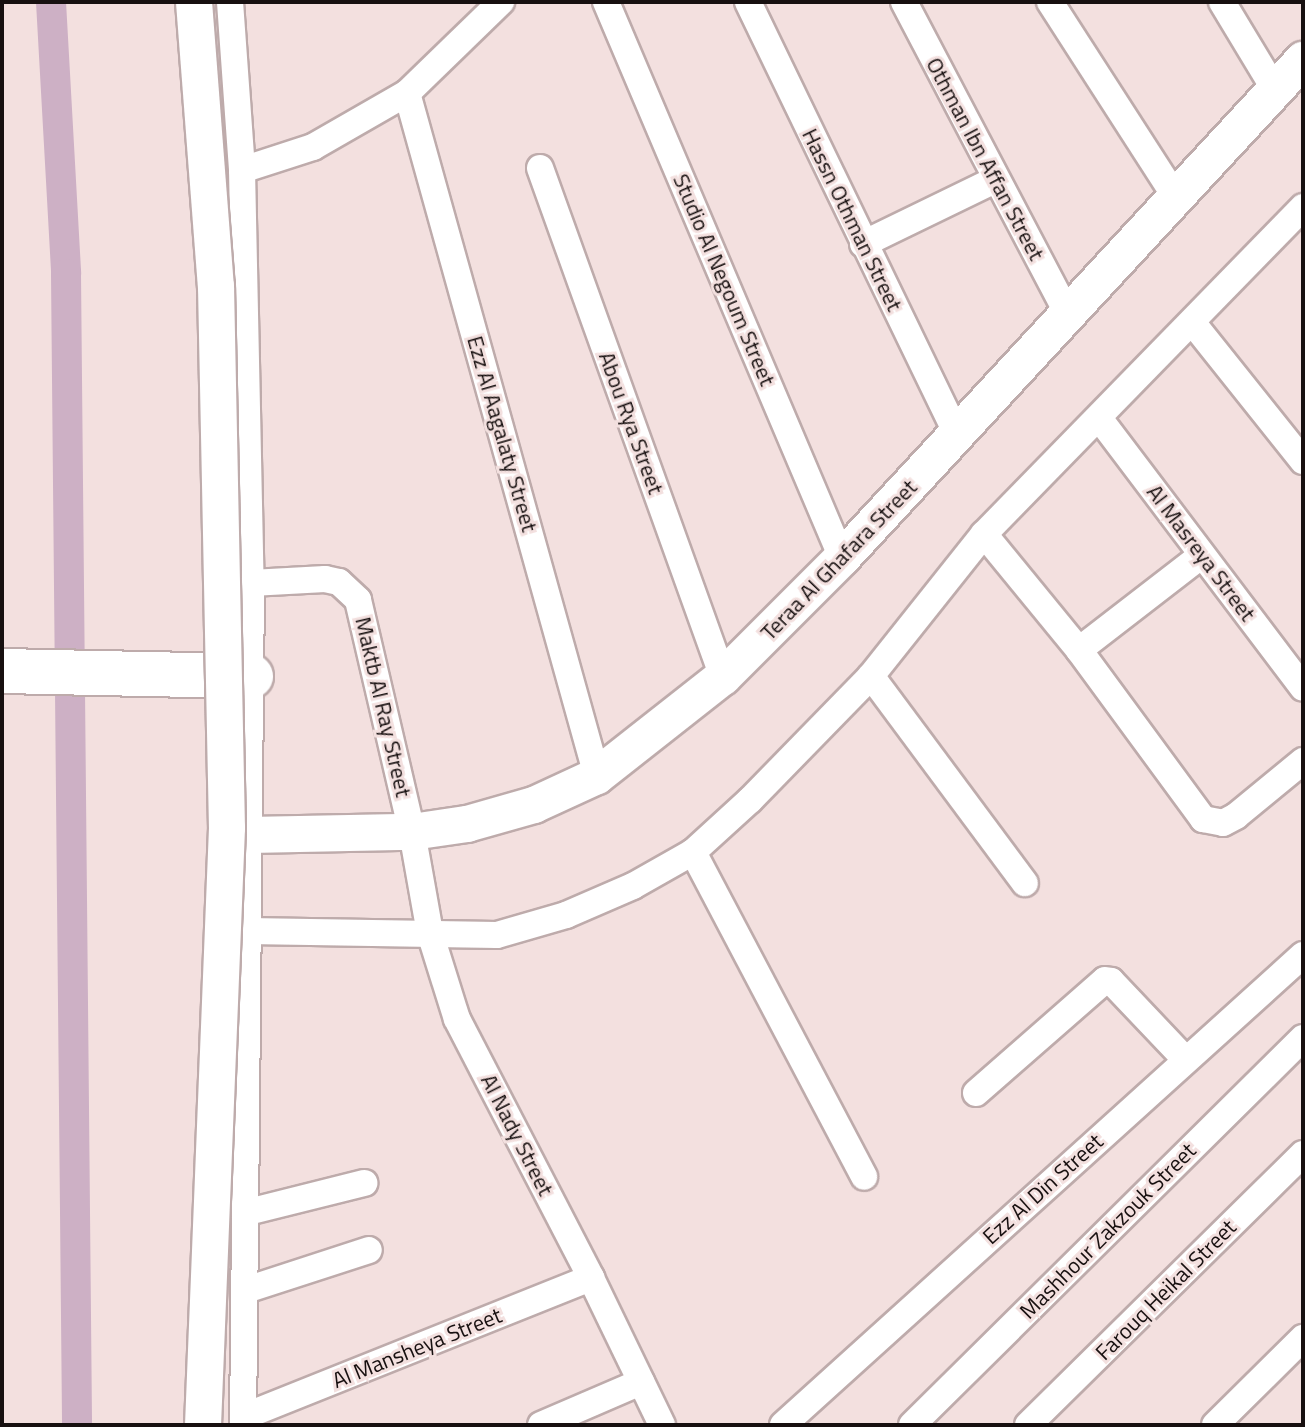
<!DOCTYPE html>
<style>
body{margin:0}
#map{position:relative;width:1305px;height:1427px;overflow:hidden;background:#f3e0df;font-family:"Titillium Web",sans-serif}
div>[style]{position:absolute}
.canal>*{height:30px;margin:-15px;padding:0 15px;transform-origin:15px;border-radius:15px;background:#cdb0c5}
.roads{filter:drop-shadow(2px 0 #beabab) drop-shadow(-2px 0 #beabab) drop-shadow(0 2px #beabab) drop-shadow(0 -2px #beabab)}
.street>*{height:26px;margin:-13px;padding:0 13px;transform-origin:13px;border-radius:13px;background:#fff}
.secondary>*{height:36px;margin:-18px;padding:0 18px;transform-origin:18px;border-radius:18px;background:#fff}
.highway>*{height:44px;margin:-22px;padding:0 22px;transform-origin:22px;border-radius:22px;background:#fff}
.bridges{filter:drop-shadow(2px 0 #beabab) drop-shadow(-2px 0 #beabab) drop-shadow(0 2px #beabab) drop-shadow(0 -2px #beabab)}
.secondary-bridge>*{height:36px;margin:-18px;padding:0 18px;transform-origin:18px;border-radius:18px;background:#fff}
span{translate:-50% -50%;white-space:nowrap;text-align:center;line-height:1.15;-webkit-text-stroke:6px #f3e0df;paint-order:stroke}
.street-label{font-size:22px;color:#171010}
.frame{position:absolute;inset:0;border:4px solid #171010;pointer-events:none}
</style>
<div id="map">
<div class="canal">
<i style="left:51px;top:2px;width:272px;rotate:86.8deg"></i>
<i style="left:66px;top:274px;width:1151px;rotate:89.45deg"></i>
</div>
<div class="roads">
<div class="street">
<i style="left:230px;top:2px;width:168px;rotate:85.9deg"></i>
<i style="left:242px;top:170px;width:413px;rotate:88.8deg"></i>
<i style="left:251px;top:583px;width:842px;rotate:90.54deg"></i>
<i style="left:606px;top:2px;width:604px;rotate:67deg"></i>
<i style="left:748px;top:2px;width:483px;rotate:64.2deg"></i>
<i style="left:904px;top:2px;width:353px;rotate:62.3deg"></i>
<i style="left:1050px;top:2px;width:234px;rotate:57.2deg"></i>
<i style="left:1222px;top:2px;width:103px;rotate:58.9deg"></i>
<i style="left:407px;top:93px;width:709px;rotate:74.45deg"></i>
<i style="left:540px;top:168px;width:541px;rotate:70.23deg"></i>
<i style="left:242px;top:170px;width:75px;rotate:-17.9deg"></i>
<i style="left:313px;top:147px;width:108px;rotate:-29.9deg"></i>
<i style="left:407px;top:93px;width:131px;rotate:-44.1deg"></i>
<i style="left:863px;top:244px;width:147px;rotate:-25.9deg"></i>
<i style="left:1192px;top:322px;width:178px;rotate:51.4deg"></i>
<i style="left:1099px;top:418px;width:338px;rotate:52.9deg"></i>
<i style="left:984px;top:534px;width:150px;rotate:50.7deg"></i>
<i style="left:1079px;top:650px;width:210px;rotate:53.7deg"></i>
<i style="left:1203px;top:819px;width:20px;rotate:11deg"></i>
<i style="left:1223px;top:823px;width:15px;rotate:-28deg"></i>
<i style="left:1236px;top:816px;width:87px;rotate:-39.4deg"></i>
<i style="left:251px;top:583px;width:74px;rotate:-3.1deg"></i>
<i style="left:325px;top:579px;width:14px;rotate:12deg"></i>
<i style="left:339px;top:582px;width:26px;rotate:43deg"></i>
<i style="left:358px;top:600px;width:238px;rotate:76.9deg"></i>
<i style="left:412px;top:832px;width:103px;rotate:79.9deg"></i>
<i style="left:430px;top:933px;width:90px;rotate:72.6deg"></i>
<i style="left:457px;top:1019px;width:292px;rotate:62.6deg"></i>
<i style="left:591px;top:1278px;width:163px;rotate:64.2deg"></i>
<i style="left:1079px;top:650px;width:155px;rotate:-37.7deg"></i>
<i style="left:871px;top:676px;width:258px;rotate:53.4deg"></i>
<i style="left:693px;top:852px;width:367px;rotate:62.2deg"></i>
<i style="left:248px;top:931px;width:249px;rotate:0.9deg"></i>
<i style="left:497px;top:935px;width:72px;rotate:-16.2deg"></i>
<i style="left:566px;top:915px;width:73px;rotate:-23.4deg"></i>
<i style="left:633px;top:886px;width:69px;rotate:-29.5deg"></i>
<i style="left:693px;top:852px;width:77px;rotate:-42.4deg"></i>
<i style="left:750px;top:800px;width:173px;rotate:-45.7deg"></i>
<i style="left:871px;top:676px;width:181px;rotate:-51.5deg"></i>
<i style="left:984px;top:534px;width:457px;rotate:-45.7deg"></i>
<i style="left:976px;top:1093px;width:171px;rotate:-41.2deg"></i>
<i style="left:1105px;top:980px;width:6px;rotate:9deg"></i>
<i style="left:1111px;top:981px;width:108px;rotate:46.5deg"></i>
<i style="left:248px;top:1212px;width:120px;rotate:-14deg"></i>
<i style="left:246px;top:1290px;width:129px;rotate:-18deg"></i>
<i style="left:243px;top:1417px;width:375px;rotate:-21.8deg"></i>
<i style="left:541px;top:1425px;width:109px;rotate:-23.3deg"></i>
<i style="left:783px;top:1425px;width:701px;rotate:-42.11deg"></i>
<i style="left:912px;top:1425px;width:550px;rotate:-44.71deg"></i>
<i style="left:1028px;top:1425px;width:386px;rotate:-44.6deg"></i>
<i style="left:1215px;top:1425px;width:124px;rotate:-44.7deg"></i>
</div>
<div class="secondary">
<i style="left:249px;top:835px;width:163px;rotate:-1.1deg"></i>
<i style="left:412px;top:832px;width:56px;rotate:-8.3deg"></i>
<i style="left:467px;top:824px;width:70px;rotate:-15.8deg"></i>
<i style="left:534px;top:805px;width:69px;rotate:-24.7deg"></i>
<i style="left:597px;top:776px;width:160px;rotate:-38.2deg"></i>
<i style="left:723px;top:677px;width:168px;rotate:-45deg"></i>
<i style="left:842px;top:558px;width:679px;rotate:-47.21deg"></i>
</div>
<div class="highway">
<i style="left:2px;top:671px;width:249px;rotate:1.2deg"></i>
</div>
</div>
<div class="bridges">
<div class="secondary-bridge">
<i style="left:194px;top:2px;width:285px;rotate:85.6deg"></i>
<i style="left:216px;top:286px;width:542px;rotate:88.84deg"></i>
<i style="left:227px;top:828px;width:597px;rotate:92.3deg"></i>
</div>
</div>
<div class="street-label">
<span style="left:985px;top:159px;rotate:62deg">Othman Ibn Affan Street</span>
<span style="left:852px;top:220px;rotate:64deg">Hassn Othman Street</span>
<span style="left:724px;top:280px;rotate:67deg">Studio Al Negoum Street</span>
<span style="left:631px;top:423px;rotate:70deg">Abou Rya Street</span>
<span style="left:502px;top:434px;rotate:74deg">Ezz Al Aagalaty Street</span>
<span style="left:1201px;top:553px;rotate:53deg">Al Masreya Street</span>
<span style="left:839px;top:560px;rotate:-46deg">Teraa Al Ghafara Street</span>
<span style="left:383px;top:707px;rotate:77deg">Maktb Al Ray Street</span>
<span style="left:517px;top:1135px;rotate:63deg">Al Nady Street</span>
<span style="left:1043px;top:1189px;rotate:-42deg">Ezz Al Din Street</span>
<span style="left:1108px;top:1231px;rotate:-45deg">Mashhour Zakzouk Street</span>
<span style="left:1166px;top:1290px;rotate:-45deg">Farouq Heikal Street</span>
<span style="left:417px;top:1348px;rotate:-22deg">Al Mansheya Street</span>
</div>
<div class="frame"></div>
</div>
